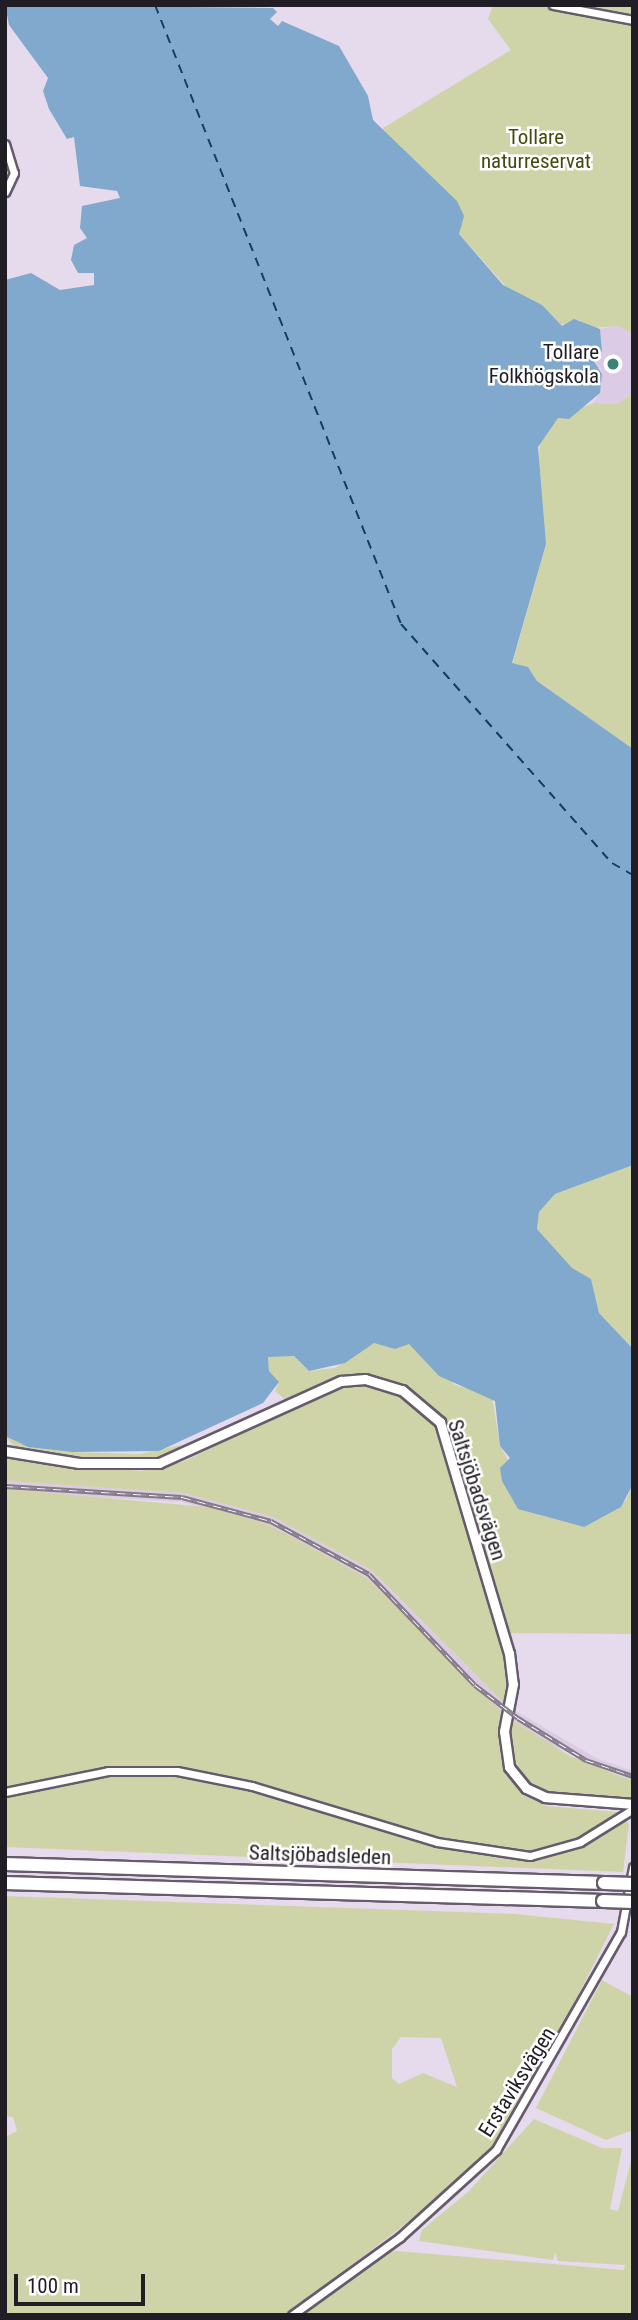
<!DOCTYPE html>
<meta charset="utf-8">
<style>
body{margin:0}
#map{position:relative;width:638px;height:2320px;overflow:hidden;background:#e6daed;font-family:"Roboto Condensed",sans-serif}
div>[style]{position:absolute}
.built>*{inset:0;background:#dccbe4}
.green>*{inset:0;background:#ced4a8}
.water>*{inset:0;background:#80a9cd}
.ferry>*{height:2px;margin-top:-1px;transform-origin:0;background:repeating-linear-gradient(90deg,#0e3f62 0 9px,transparent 0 16px)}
.roads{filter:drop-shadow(2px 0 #665b6b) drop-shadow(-2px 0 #665b6b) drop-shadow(0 2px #665b6b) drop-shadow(0 -2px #665b6b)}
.minor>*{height:7px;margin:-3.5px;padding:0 3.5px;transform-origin:3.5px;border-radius:3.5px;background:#fff}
.tertiary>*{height:9px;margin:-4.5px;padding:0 4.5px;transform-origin:4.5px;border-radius:4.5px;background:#fff}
.motorway>*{height:12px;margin:-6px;padding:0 6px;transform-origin:6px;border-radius:6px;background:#fff}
.rail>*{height:5px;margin-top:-2.5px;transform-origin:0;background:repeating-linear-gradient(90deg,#fff 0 8px,#827a87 0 16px);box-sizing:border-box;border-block:2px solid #827a87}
.bridges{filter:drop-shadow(2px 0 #665b6b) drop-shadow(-2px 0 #665b6b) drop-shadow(0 2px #665b6b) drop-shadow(0 -2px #665b6b)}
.motorway-bridge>*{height:12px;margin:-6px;padding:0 6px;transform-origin:6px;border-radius:6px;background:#fff}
.dots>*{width:19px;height:19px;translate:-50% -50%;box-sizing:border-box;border:4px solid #fff;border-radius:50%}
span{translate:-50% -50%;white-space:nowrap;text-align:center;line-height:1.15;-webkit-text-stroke:5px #fff;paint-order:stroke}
.park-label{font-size:21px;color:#464a0f}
.poi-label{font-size:21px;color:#211d24}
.right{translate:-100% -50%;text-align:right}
.street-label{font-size:21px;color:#211d24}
.frame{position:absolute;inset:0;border:7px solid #211d24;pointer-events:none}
.scale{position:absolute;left:14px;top:2274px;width:131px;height:32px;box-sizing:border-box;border:4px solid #211d24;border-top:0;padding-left:9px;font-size:21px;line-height:24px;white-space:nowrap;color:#211d24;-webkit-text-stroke:5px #fff;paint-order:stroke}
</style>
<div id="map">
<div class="built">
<i style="clip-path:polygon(619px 325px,633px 334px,633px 393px,618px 404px,593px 403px,600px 393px,601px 368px,593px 369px,593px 360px,602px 351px,600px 329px)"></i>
<i style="clip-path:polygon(5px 1481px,183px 1493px,273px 1517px,370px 1570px,506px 1705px,502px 1712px,473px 1689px,367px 1578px,270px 1525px,182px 1502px,30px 1493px,5px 1489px)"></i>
<i style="clip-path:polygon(512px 1709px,598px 1759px,633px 1771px,633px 1781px,551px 1745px,509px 1718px)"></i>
</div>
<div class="green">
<i style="clip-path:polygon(493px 5px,633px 5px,633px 334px,619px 326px,588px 328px,579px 320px,561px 325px,542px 305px,510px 291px,459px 234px,451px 195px,385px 144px,383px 128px,511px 50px,488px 19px)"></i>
<i style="clip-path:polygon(633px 393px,633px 749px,537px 681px,528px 667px,512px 665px,546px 544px,537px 489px,540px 441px,558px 418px,593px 403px,618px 404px)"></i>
<i style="clip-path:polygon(633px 1165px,633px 1349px,599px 1313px,591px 1279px,572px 1269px,537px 1229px,539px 1212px,555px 1194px)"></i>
<i style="clip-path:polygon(374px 1343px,409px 1344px,455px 1385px,492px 1396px,500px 1446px,539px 1515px,584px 1527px,626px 1500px,633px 1484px,633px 1634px,509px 1633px,445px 1419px,411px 1388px,370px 1375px,322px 1382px,287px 1401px,275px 1391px,279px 1382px,269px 1371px,268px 1356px,294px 1356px,309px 1371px,335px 1368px)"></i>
<i style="clip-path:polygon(373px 1385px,398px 1393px,437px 1424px,509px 1671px,506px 1705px,371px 1570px,273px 1517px,183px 1493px,5px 1481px,5px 1456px,140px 1471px,183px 1462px,333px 1388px)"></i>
<i style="clip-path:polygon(5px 1436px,28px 1447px,72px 1452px,140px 1454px,181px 1445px,181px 1452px,162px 1459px,76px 1460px,16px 1449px)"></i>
<i style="clip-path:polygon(5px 1489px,208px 1507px,270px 1525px,367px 1578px,502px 1712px,501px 1760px,521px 1794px,547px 1806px,617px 1812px,629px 1824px,623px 1872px,5px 1847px)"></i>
<i style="clip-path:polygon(509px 1718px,570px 1756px,633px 1781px,633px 1798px,548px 1792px,527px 1780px,509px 1751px)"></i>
<i style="clip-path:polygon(evenodd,5px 1896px,515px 1914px,614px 1924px,525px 2100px,484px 2157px,458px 2184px,286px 2315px,5px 2315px,5px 2137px,17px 2131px,13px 2117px,5px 2116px,5px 1896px,401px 2037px,441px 2038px,457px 2087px,423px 2073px,399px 2084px,392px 2078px,392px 2049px,401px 2037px)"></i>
<i style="clip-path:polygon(602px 1980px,633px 1997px,633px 2130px,606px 2140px,536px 2108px)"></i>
<i style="clip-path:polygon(534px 2119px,602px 2148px,622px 2148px,610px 2209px,618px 2211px,633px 2153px,633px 2315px,299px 2315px,381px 2254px,396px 2251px,624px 2270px,625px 2265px,558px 2261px,555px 2252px,553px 2260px,419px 2241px,422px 2230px,469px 2191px)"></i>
</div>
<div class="water">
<i style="clip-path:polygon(5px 5px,273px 8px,277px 12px,270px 19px,278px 26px,282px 21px,339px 46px,368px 96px,373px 120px,457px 201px,464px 216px,459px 234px,503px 285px,542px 305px,562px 326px,574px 319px,600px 329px,602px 351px,593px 360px,602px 374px,600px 393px,569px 419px,558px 418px,538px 447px,546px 544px,512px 663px,528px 667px,537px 681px,633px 749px,633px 1165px,555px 1194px,539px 1212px,537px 1229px,572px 1268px,591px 1279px,599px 1313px,633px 1349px,633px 1484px,621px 1507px,584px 1527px,518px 1509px,502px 1481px,500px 1468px,510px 1458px,500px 1446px,495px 1401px,439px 1376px,409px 1344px,395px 1349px,374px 1343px,345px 1363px,309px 1371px,294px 1356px,268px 1357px,269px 1371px,279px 1382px,263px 1403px,159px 1451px,72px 1452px,28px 1447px,5px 1436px,5px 280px,31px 273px,60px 290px,94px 285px,94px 273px,78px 273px,71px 260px,74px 245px,87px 238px,80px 228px,82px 206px,120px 198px,117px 191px,80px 186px,74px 137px,67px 139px,49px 109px,43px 91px,48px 78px,9px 25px)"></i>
</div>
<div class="ferry">
<i style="left:155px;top:5px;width:666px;rotate:68.33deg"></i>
<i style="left:401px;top:624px;width:319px;rotate:48.6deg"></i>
<i style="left:612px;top:863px;width:24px;rotate:30deg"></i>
</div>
<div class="roads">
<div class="minor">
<i style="left:553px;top:5px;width:81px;rotate:10.6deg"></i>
<i style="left:5px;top:144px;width:30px;rotate:73deg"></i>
<i style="left:14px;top:173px;width:21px;rotate:115deg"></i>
<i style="left:5px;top:1792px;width:105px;rotate:-11.5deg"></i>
<i style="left:108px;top:1771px;width:69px"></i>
<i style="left:177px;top:1771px;width:76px;rotate:11.3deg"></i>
<i style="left:252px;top:1786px;width:193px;rotate:16.8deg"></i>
<i style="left:437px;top:1842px;width:94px;rotate:8.6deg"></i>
<i style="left:530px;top:1856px;width:52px;rotate:-15.6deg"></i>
<i style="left:580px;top:1842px;width:62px;rotate:-31.9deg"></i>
<i style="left:292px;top:2315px;width:133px;rotate:-35.8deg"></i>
<i style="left:400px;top:2237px;width:130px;rotate:-42.2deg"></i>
<i style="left:496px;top:2150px;width:251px;rotate:-60.2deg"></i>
<i style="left:621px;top:1932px;width:66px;rotate:-79.5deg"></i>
</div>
<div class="tertiary">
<i style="left:5px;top:1451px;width:75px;rotate:9.2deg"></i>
<i style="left:79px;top:1463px;width:80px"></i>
<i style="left:159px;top:1463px;width:200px;rotate:-24.3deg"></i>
<i style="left:341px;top:1381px;width:24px;rotate:-5deg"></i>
<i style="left:365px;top:1379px;width:39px;rotate:17deg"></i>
<i style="left:402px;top:1390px;width:50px;rotate:40.1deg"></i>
<i style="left:440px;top:1422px;width:241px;rotate:73.4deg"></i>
<i style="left:509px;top:1653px;width:31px;rotate:83deg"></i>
<i style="left:513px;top:1684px;width:48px;rotate:100.8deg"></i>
<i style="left:504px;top:1731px;width:36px;rotate:82deg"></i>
<i style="left:509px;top:1767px;width:27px;rotate:51deg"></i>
<i style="left:526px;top:1788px;width:21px;rotate:25deg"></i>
<i style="left:545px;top:1797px;width:88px;rotate:4.5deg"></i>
</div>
<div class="motorway">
<i style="left:5px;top:1864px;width:599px;rotate:1.82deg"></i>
<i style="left:5px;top:1883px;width:598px;rotate:1.72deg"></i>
</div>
</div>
<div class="rail">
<i style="left:5px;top:1486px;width:177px;rotate:3.6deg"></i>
<i style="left:182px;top:1497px;width:92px;rotate:15.1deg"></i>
<i style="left:271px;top:1521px;width:111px;rotate:28.4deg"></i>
<i style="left:369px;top:1574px;width:153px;rotate:46.3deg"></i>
<i style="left:475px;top:1685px;width:54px;rotate:37.5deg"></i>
<i style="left:518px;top:1718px;width:80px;rotate:31.7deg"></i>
<i style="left:586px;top:1760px;width:50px;rotate:18.8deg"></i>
</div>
<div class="bridges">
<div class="motorway-bridge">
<i style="left:604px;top:1883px;width:29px;rotate:2deg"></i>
<i style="left:603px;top:1901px;width:30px;rotate:2deg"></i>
</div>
</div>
<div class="dots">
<i style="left:613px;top:364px;background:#3c837c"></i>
</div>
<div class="park-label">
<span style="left:536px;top:149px">Tollare<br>naturreservat</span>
</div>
<div class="poi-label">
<span class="right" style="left:599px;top:364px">Tollare<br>Folkhögskola</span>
</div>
<div class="street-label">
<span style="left:477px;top:1490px;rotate:72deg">Saltsjöbadsvägen</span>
<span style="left:320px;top:1855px;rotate:2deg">Saltsjöbadsleden</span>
<span style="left:517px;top:2082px;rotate:-58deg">Erstaviksvägen</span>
</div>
<div class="frame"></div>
<div class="scale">100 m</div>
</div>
